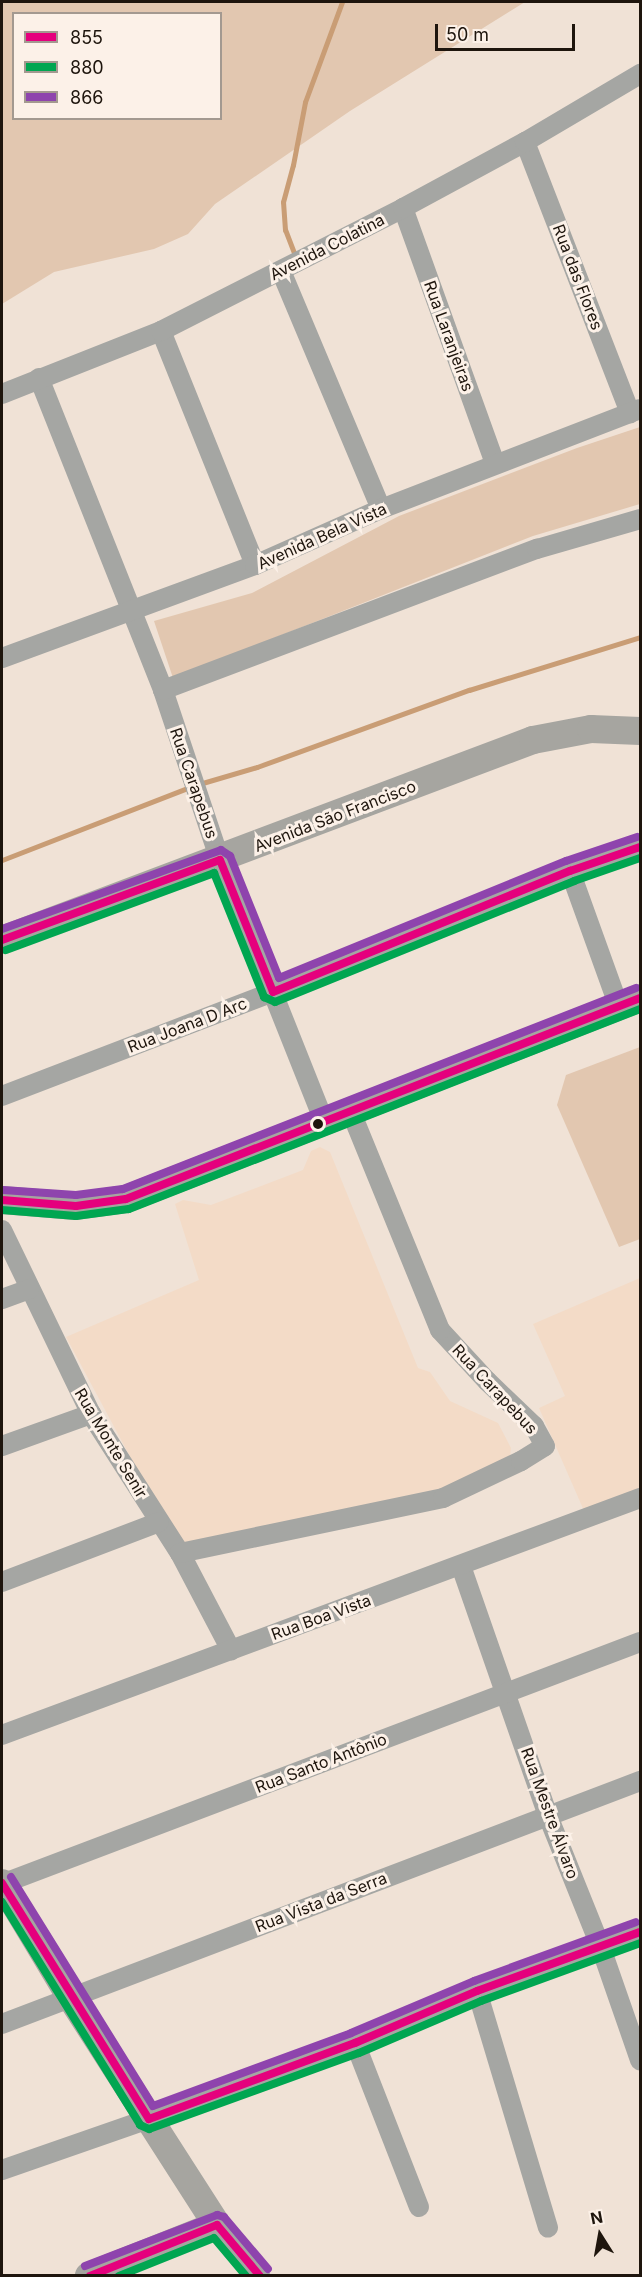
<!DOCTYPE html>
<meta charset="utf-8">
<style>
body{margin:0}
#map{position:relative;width:642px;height:2277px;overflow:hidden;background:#f0e2d6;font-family:Inter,sans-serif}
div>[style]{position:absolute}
.built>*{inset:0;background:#f3dbc7}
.green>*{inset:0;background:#e2c7b0}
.stream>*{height:5px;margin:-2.5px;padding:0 2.5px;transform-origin:2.5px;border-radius:2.5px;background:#c99d75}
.street>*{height:20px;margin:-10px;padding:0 10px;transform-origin:10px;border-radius:10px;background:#a5a6a3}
.secondary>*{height:28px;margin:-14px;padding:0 14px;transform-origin:14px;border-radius:14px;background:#a6a5a0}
.bus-1>*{height:8px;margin:-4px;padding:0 4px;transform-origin:4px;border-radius:4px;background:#e5007d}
.bus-2>*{height:8px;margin:-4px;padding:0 4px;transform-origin:4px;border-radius:4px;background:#00a651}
.bus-3>*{height:8px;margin:-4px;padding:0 4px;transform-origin:4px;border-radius:4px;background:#8e44ad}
.dots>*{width:16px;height:16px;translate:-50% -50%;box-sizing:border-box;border:3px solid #fcf1e8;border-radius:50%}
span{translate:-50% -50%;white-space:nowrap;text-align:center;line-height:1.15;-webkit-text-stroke:6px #fcf1e8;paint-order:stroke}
.street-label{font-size:16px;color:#1e150d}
.frame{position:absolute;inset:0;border:3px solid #1e150d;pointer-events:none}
.legend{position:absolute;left:12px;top:12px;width:210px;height:108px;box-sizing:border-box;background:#fcf1e8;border:2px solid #a39990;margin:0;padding:8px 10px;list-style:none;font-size:18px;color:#1e150d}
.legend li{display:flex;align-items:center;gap:12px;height:30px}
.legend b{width:30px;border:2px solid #a39990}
.north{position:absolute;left:570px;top:2205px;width:60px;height:60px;-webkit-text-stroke:4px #fcf1e8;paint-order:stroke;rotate:349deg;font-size:16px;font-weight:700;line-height:24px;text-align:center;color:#1e150d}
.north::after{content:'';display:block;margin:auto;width:21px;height:27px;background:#1e150d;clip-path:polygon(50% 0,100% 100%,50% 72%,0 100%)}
.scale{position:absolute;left:435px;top:24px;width:140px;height:27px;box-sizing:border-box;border:3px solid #1e150d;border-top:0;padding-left:8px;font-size:18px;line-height:21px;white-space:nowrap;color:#1e150d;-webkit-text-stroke:4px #fcf1e8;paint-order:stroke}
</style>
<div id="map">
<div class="built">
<i style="clip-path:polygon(320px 1147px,330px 1152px,418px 1368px,430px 1372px,450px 1401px,498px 1423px,511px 1448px,510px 1457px,449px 1488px,179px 1548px,66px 1337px,199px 1280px,175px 1204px,183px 1200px,211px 1205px,303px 1170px,311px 1151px)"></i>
<i style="clip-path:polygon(640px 1278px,640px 1489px,585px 1513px,539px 1408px,565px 1396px,533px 1324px)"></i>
</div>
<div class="green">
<i style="clip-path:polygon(evenodd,2px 2px,525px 2px,350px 111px,215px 204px,188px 234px,154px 249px,54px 272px,2px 304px,2px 2px,14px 14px,220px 14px,220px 118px,14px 118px,14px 14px)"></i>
<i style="clip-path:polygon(640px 427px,640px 504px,533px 536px,173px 678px,154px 621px,252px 593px,399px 516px,577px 448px)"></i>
<i style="clip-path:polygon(640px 1047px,640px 1239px,619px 1247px,557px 1105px,566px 1075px)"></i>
</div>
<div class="stream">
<i style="left:296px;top:258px;width:30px;rotate:-111deg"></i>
<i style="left:285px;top:230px;width:28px;rotate:-94deg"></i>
<i style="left:283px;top:202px;width:38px;rotate:-75deg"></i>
<i style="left:293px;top:165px;width:64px;rotate:-79.2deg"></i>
<i style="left:305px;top:102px;width:107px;rotate:-69.7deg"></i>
<i style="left:199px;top:784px;width:60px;rotate:-16.3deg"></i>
<i style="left:257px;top:767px;width:226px;rotate:-20deg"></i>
<i style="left:469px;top:690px;width:179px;rotate:-17.2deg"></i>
<i style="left:2px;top:860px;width:202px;rotate:-21.2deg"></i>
</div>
<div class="street">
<i style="left:525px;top:142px;width:291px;rotate:68.8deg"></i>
<i style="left:403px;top:208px;width:272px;rotate:70.2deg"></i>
<i style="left:281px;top:271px;width:258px;rotate:67.2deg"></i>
<i style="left:161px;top:331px;width:252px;rotate:68.1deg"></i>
<i style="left:39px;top:378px;width:336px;rotate:68.3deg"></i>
<i style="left:163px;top:690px;width:179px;rotate:71.5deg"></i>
<i style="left:220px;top:860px;width:281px;rotate:68.3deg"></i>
<i style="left:2px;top:394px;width:171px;rotate:-21.6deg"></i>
<i style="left:161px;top:331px;width:271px;rotate:-26.9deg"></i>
<i style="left:403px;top:208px;width:139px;rotate:-28.4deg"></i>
<i style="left:525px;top:142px;width:134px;rotate:-30.6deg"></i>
<i style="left:2px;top:658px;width:270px;rotate:-20.2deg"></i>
<i style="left:255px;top:565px;width:138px;rotate:-24deg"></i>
<i style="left:381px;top:509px;width:278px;rotate:-21.1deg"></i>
<i style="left:163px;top:690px;width:400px;rotate:-20.7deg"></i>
<i style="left:537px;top:549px;width:107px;rotate:-16.2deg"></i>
<i style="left:570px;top:871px;width:145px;rotate:70.2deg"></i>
<i style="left:2px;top:1096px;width:290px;rotate:-21deg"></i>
<i style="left:273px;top:992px;width:321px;rotate:-22.2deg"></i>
<i style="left:570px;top:871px;width:74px;rotate:-18.9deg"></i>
<i style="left:2px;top:1230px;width:204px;rotate:64.2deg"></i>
<i style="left:91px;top:1414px;width:165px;rotate:57.4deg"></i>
<i style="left:180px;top:1553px;width:110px;rotate:62.3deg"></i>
<i style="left:2px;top:1299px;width:29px;rotate:-20deg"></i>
<i style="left:2px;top:1446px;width:95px;rotate:-19.8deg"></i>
<i style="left:180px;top:1553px;width:269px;rotate:-11.8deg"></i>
<i style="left:443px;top:1498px;width:86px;rotate:-25.4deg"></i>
<i style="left:521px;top:1461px;width:28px;rotate:-32deg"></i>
<i style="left:545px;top:1446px;width:23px;rotate:-119deg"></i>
<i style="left:534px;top:1426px;width:65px;rotate:-136.2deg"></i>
<i style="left:487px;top:1381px;width:69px;rotate:-132.7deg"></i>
<i style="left:440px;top:1330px;width:235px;rotate:-112.2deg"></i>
<i style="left:461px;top:1566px;width:265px;rotate:70.8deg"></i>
<i style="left:548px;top:1816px;width:142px;rotate:68.1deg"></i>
<i style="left:601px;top:1948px;width:119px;rotate:70.8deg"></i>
<i style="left:2px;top:1582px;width:168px;rotate:-20.9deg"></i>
<i style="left:2px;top:1735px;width:681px;rotate:-20.38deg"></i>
<i style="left:2px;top:1884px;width:682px;rotate:-20.77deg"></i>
<i style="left:477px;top:1991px;width:247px;rotate:73.3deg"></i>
<i style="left:2px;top:2024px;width:683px;rotate:-20.85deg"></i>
<i style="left:355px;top:2043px;width:176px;rotate:68.7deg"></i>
<i style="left:2px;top:2170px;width:247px;rotate:-19.2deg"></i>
<i style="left:235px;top:2089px;width:129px;rotate:-21deg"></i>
<i style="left:355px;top:2043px;width:133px;rotate:-23.1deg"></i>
<i style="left:477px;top:1991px;width:131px;rotate:-19.1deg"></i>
<i style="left:601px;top:1948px;width:42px;rotate:-22.3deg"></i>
<i style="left:217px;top:2225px;width:67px;rotate:49.9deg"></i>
</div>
<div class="secondary">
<i style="left:2px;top:940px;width:567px;rotate:-20.64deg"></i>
<i style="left:533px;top:740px;width:59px;rotate:-10.7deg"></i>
<i style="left:591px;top:729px;width:49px;rotate:2.3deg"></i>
<i style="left:2px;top:1200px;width:74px;rotate:4.6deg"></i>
<i style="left:76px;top:1206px;width:50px;rotate:-8deg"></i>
<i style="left:126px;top:1199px;width:552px;rotate:-21.36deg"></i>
<i style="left:2px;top:1883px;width:132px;rotate:59deg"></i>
<i style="left:70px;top:1996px;width:272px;rotate:57.3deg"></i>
<i style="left:217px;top:2225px;width:138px;rotate:158.3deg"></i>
</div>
<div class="bus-1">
<i style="left:2px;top:940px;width:232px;rotate:-20.2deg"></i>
<i style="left:220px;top:860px;width:142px;rotate:68.1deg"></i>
<i style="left:273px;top:992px;width:321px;rotate:-22.2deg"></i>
<i style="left:570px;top:871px;width:74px;rotate:-18.9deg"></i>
<i style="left:2px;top:1200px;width:74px;rotate:4.6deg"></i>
<i style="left:76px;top:1206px;width:50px;rotate:-8deg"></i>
<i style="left:126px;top:1199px;width:552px;rotate:-21.36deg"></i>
<i style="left:2px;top:1883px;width:278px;rotate:58.1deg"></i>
<i style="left:149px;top:2119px;width:220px;rotate:-20.3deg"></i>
<i style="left:355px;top:2043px;width:133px;rotate:-23.1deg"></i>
<i style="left:477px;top:1991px;width:173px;rotate:-19.9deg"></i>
<i style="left:217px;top:2225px;width:67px;rotate:49.9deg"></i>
<i style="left:90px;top:2276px;width:137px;rotate:-21.9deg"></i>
</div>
<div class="bus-2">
<i style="left:6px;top:950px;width:222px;rotate:-20.3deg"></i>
<i style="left:214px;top:873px;width:134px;rotate:68deg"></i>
<i style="left:264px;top:997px;width:12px;rotate:24deg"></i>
<i style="left:275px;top:1002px;width:323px;rotate:-22deg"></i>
<i style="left:574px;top:881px;width:70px;rotate:-19.2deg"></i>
<i style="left:2px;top:1210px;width:74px;rotate:4.6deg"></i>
<i style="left:76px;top:1216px;width:53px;rotate:-7.5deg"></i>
<i style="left:129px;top:1209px;width:549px;rotate:-21.37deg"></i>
<i style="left:2px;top:1902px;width:262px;rotate:58.2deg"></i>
<i style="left:140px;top:2125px;width:10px;rotate:24deg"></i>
<i style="left:149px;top:2129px;width:223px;rotate:-19.9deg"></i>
<i style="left:359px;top:2053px;width:133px;rotate:-23.1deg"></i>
<i style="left:481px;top:2001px;width:169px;rotate:-20deg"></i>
<i style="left:119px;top:2276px;width:102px;rotate:-21.8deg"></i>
<i style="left:214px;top:2238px;width:50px;rotate:49.9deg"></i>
</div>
<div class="bus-3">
<i style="left:2px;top:929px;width:233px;rotate:-19.8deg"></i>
<i style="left:221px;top:850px;width:11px;rotate:34deg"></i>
<i style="left:230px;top:856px;width:131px;rotate:68.1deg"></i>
<i style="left:279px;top:978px;width:310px;rotate:-22.2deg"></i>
<i style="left:566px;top:861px;width:75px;rotate:-18.7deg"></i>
<i style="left:3px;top:1190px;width:73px;rotate:3.9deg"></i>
<i style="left:76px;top:1195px;width:47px;rotate:-7.3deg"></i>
<i style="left:123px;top:1189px;width:551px;rotate:-21.4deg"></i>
<i style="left:11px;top:1877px;width:269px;rotate:58.2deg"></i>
<i style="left:153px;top:2106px;width:211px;rotate:-20.2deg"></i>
<i style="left:351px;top:2033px;width:134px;rotate:-22.9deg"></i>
<i style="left:474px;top:1981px;width:172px;rotate:-20deg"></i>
<i style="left:85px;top:2266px;width:142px;rotate:-21.1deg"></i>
<i style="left:217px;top:2215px;width:7px;rotate:16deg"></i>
<i style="left:224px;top:2217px;width:68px;rotate:49.8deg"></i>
</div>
<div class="dots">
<i style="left:318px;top:1124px;background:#1e150d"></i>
</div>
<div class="street-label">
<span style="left:327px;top:247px;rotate:-27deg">Avenida Colatina</span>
<span style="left:578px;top:277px;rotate:69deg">Rua das Flores</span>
<span style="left:449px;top:336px;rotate:70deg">Rua Laranjeiras</span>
<span style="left:322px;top:536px;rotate:-24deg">Avenida Bela Vista</span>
<span style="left:194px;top:783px;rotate:71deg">Rua Carapebus</span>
<span style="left:335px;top:816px;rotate:-21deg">Avenida São Francisco</span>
<span style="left:187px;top:1025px;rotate:-21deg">Rua Joana D Arc</span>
<span style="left:495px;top:1389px;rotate:47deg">Rua Carapebus</span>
<span style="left:111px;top:1443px;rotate:59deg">Rua Monte Senir</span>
<span style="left:321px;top:1617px;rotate:-20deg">Rua Boa Vista</span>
<span style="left:321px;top:1763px;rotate:-21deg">Rua Santo Antônio</span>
<span style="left:550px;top:1813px;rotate:70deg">Rua Mestre Álvaro</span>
<span style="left:321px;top:1902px;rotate:-21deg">Rua Vista da Serra</span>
</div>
<div class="frame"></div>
<ul class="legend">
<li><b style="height:8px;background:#e5007d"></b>855</li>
<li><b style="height:8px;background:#00a651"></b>880</li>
<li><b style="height:8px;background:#8e44ad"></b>866</li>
</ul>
<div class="north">N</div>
<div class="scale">50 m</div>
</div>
